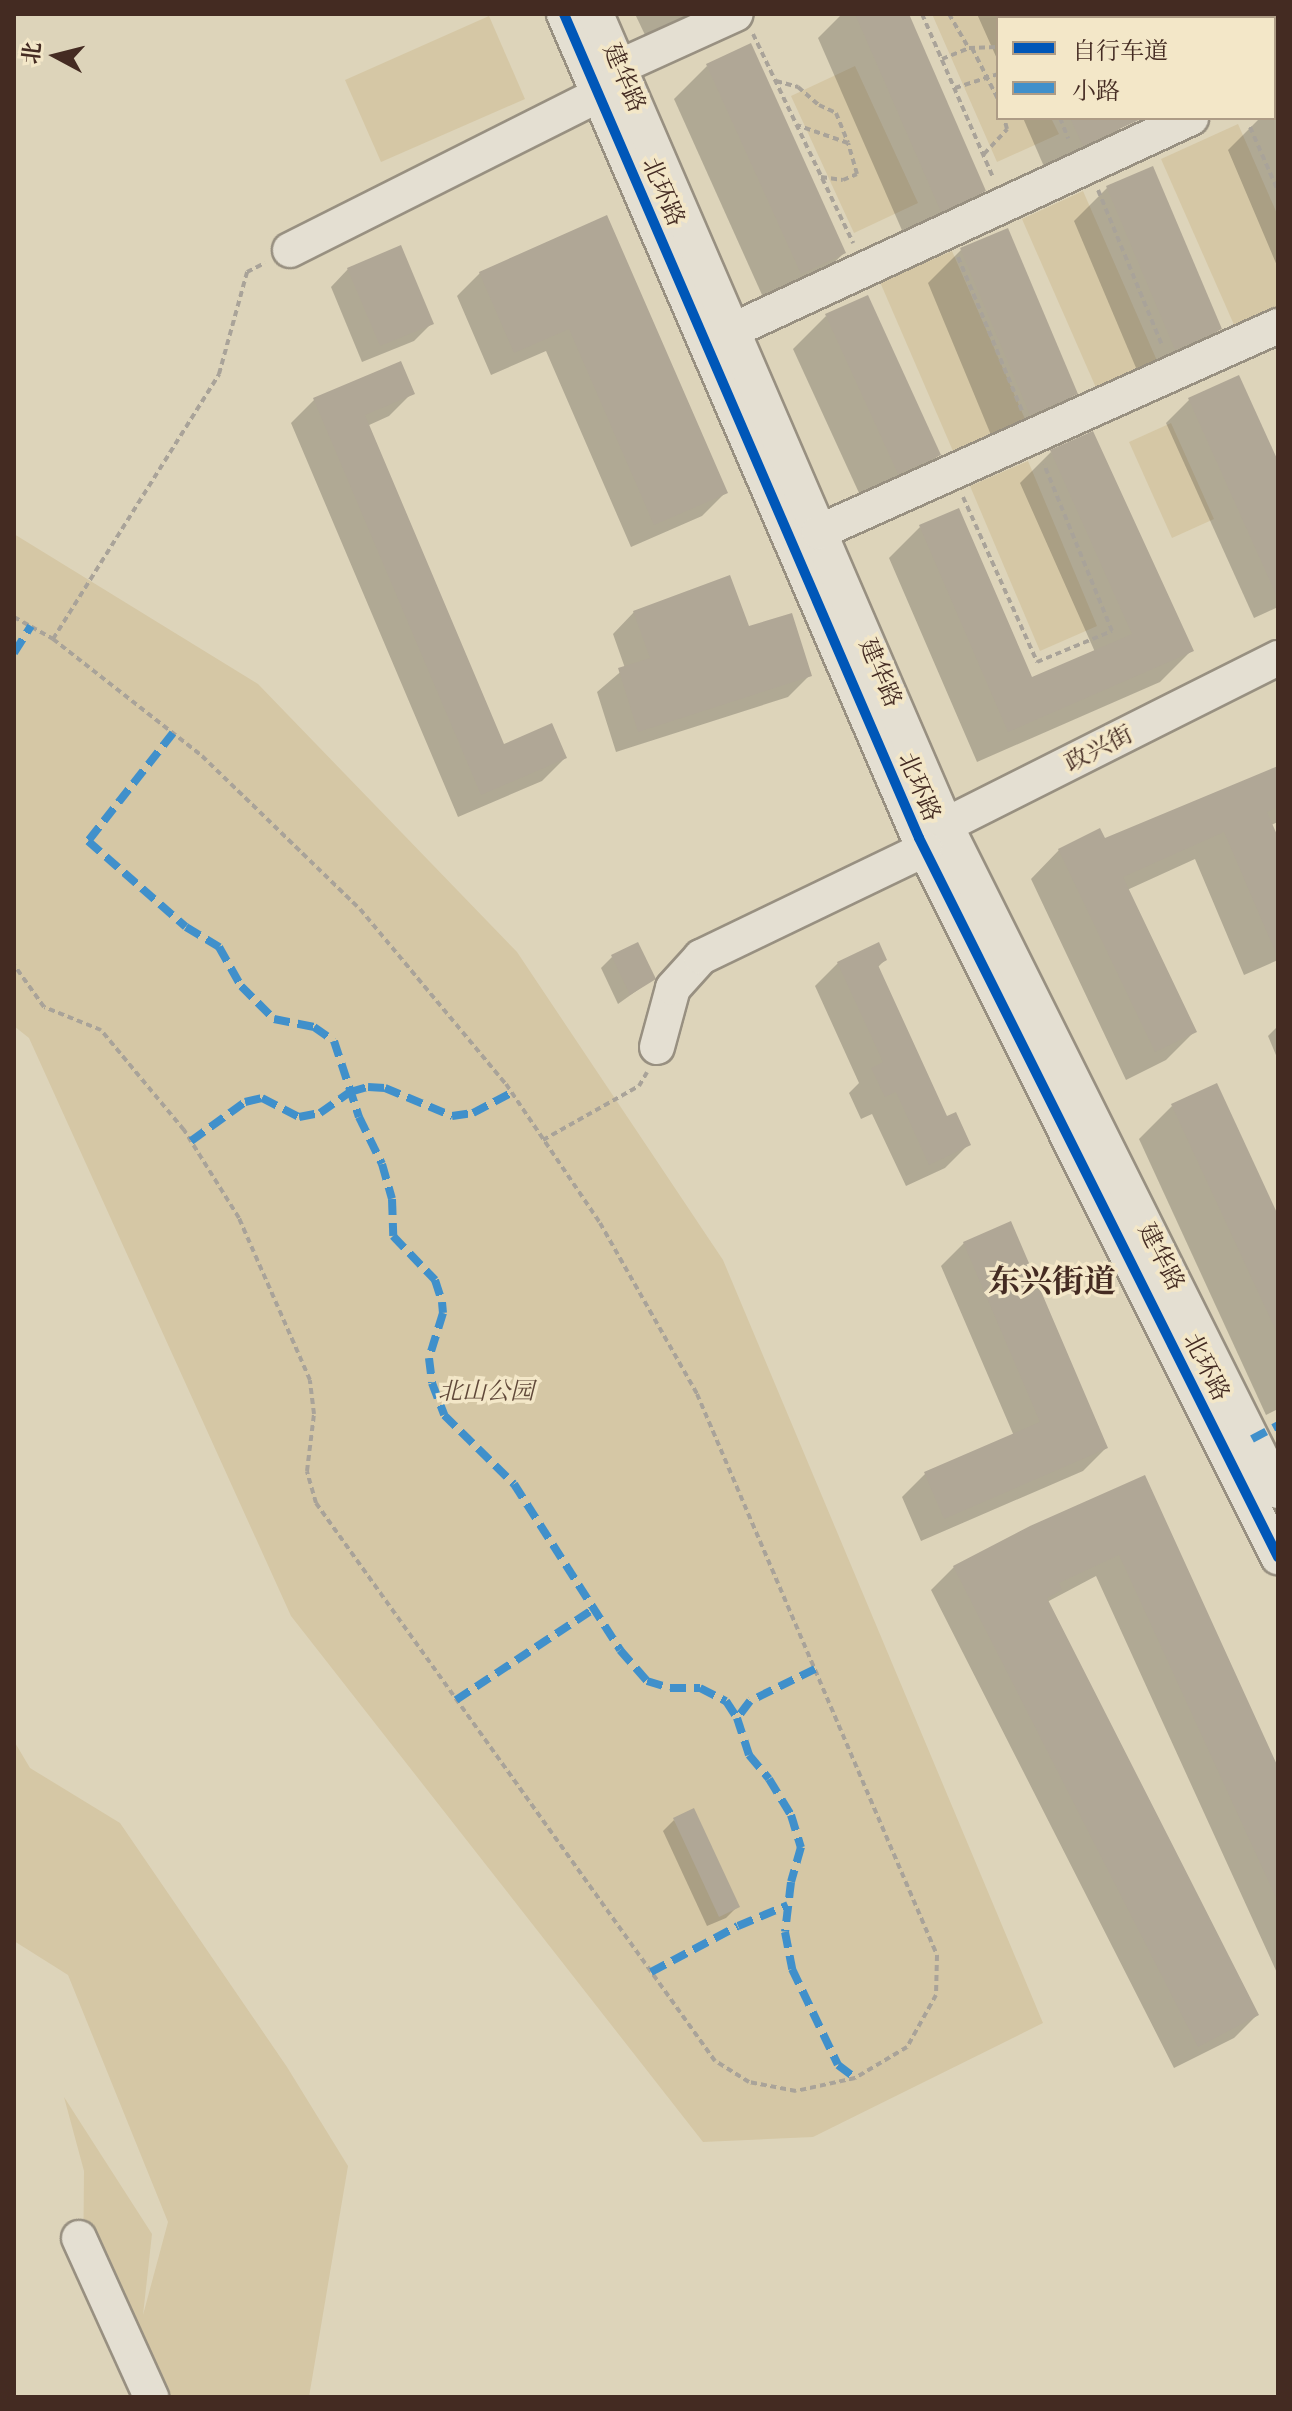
<!DOCTYPE html>
<meta charset="utf-8">
<style>
body{margin:0}
#map{position:relative;width:1292px;height:2411px;overflow:hidden;background:#ddd4ba;font-family:"IM FELL French Canon","Noto Serif SC",serif}
div>[style]{position:absolute}
.green>*{inset:0;background:#d5c7a5}
.shadow>*{inset:0;background:#0003}
.building>*{inset:0;background:#b0a796}
.path>*{height:4px;margin-top:-2px;transform-origin:0;background:repeating-linear-gradient(90deg,#a9a399 0 6px,transparent 0 10px)}
.roads{filter:drop-shadow(2px 0 #989081) drop-shadow(-2px 0 #989081) drop-shadow(0 2px #989081) drop-shadow(0 -2px #989081)}
.minor>*{height:34px;margin:-17px;padding:0 17px;transform-origin:17px;border-radius:17px;background:#e4dfd2}
.quiet>*{height:8px;margin-top:-4px;transform-origin:0;background:repeating-linear-gradient(90deg,#4090cb 0 16px,transparent 0 24px)}
.cycleway>*{height:10px;margin:-5px;padding:0 5px;transform-origin:5px;border-radius:5px;background:#0057b8}
span{translate:-50% -50%;white-space:nowrap;text-align:center;line-height:1.15;-webkit-text-stroke:7px #f3e7c8;paint-order:stroke}
.street-label{font-size:24px;color:#442b22}
.park-label{font-size:24px;color:#604839;font-style:italic}
.district-label{font-size:32px;color:#442b22;font-weight:700}
.frame{position:absolute;inset:0;border:16px solid #442b22;pointer-events:none}
.legend{position:absolute;left:996px;top:16px;width:280px;height:104px;box-sizing:border-box;background:#f3e7c8;border:2px solid #ad9c86;margin:0;padding:10px 14px;list-style:none;font-size:24px;color:#442b22}
.legend li{display:flex;align-items:center;gap:16px;height:40px}
.legend b{width:40px;border:2px solid #ad9c86}
.north{position:absolute;left:16px;top:16px;width:80px;height:80px;-webkit-text-stroke:6px #f3e7c8;paint-order:stroke;rotate:277deg;font-size:22px;font-weight:700;line-height:32px;text-align:center;color:#442b22}
.north::after{content:'';display:block;margin:auto;width:28px;height:36px;background:#442b22;clip-path:polygon(50% 0,100% 100%,50% 72%,0 100%)}
</style>
<div id="map">
<div class="green">
<i style="clip-path:polygon(932px 14px,1006px 14px,1008px 18px,998px 18px,998px 118px,1051px 118px,1059px 134px,997px 162px)"></i>
<i style="clip-path:polygon(489px 16px,525px 99px,381px 162px,345px 80px)"></i>
<i style="clip-path:polygon(855px 66px,918px 203px,854px 233px,791px 96px)"></i>
<i style="clip-path:polygon(1238px 124px,1278px 216px,1278px 309px,1235px 327px,1161px 159px)"></i>
<i style="clip-path:polygon(1083px 191px,1158px 363px,1097px 390px,1022px 219px)"></i>
<i style="clip-path:polygon(952px 251px,1028px 426px,956px 458px,880px 282px)"></i>
<i style="clip-path:polygon(1171px 423px,1214px 519px,1172px 538px,1129px 442px)"></i>
<i style="clip-path:polygon(1028px 461px,1097px 626px,1040px 651px,970px 486px)"></i>
<i style="clip-path:polygon(14px 534px,258px 684px,517px 952px,723px 1260px,1043px 2023px,813px 2137px,703px 2142px,291px 1616px,29px 1038px,14px 1026px)"></i>
<i style="clip-path:polygon(14px 1741px,30px 1768px,120px 1823px,287px 2067px,348px 2166px,309px 2397px,131px 2397px,83px 2280px,84px 2171px,64px 2097px,152px 2234px,143px 2315px,168px 2222px,68px 1975px,14px 1941px)"></i>
</div>
<div class="shadow">
<i style="clip-path:polygon(635px 14px,694px 14px,646px 37px)"></i>
<i style="clip-path:polygon(842px 14px,907px 14px,983px 191px,950px 224px,908px 244px,818px 38px)"></i>
<i style="clip-path:polygon(977px 14px,1071px 14px,1073px 18px,998px 18px,998px 61px)"></i>
<i style="clip-path:polygon(1163px 14px,1269px 14px,1271px 18px,1165px 18px)"></i>
<i style="clip-path:polygon(1274px 26px,1278px 34px,1278px 73px,1274px 77px)"></i>
<i style="clip-path:polygon(707px 66px,844px 253px,810px 286px,767px 306px,674px 99px)"></i>
<i style="clip-path:polygon(1278px 110px,1278px 268px,1228px 150px,1260px 118px,1274px 118px,1274px 111px)"></i>
<i style="clip-path:polygon(1023px 118px,1117px 118px,1121px 127px,1087px 160px,1049px 178px)"></i>
<i style="clip-path:polygon(1107px 188px,1220px 329px,1186px 362px,1142px 382px,1074px 221px)"></i>
<i style="clip-path:polygon(606px 218px,725px 493px,702px 516px,631px 547px,546px 351px,491px 375px,457px 296px,480px 273px)"></i>
<i style="clip-path:polygon(961px 250px,1075px 394px,1042px 427px,996px 447px,928px 283px)"></i>
<i style="clip-path:polygon(348px 269px,432px 323px,414px 341px,362px 362px,331px 287px)"></i>
<i style="clip-path:polygon(826px 316px,939px 455px,906px 488px,865px 506px,793px 349px)"></i>
<i style="clip-path:polygon(1238px 377px,1278px 466px,1278px 607px,1254px 618px,1166px 423px,1189px 400px)"></i>
<i style="clip-path:polygon(412px 393px,389px 416px,367px 426px,503px 746px,565px 758px,542px 781px,458px 817px,291px 423px,314px 400px)"></i>
<i style="clip-path:polygon(1051px 452px,1191px 651px,1160px 682px,977px 762px,889px 558px,920px 527px,1031px 679px,1095px 652px,1020px 483px)"></i>
<i style="clip-path:polygon(634px 612px,747px 629px,810px 675px,788px 697px,616px 752px,597px 692px,625px 668px,613px 634px)"></i>
<i style="clip-path:polygon(1278px 769px,1278px 822px,1271px 825px,1278px 842px,1278px 960px,1244px 975px,1195px 859px,1127px 890px,1195px 1031px,1166px 1060px,1126px 1080px,1031px 879px,1059px 850px,1104px 841px)"></i>
<i style="clip-path:polygon(612px 957px,653px 979px,618px 1004px,601px 968px)"></i>
<i style="clip-path:polygon(885px 960px,877px 968px,946px 1119px,968px 1145px,945px 1168px,906px 1186px,872px 1114px,861px 1119px,849px 1093px,859px 1083px,815px 986px,838px 963px)"></i>
<i style="clip-path:polygon(1278px 1026px,1278px 1060px,1268px 1036px)"></i>
<i style="clip-path:polygon(1172px 1106px,1278px 1219px,1278px 1409px,1266px 1415px,1139px 1139px)"></i>
<i style="clip-path:polygon(964px 1243px,1106px 1448px,1083px 1471px,921px 1541px,902px 1497px,925px 1474px,1014px 1436px,941px 1266px)"></i>
<i style="clip-path:polygon(1144px 1478px,1278px 1772px,1278px 1975px,1096px 1576px,1047px 1602px,1257px 2015px,1234px 2038px,1174px 2068px,931px 1590px,954px 1567px)"></i>
<i style="clip-path:polygon(674px 1820px,738px 1906px,726px 1918px,707px 1926px,663px 1831px)"></i>
</div>
<div class="building">
<i style="clip-path:polygon(855px 14px,909px 14px,986px 191px,941px 212px)"></i>
<i style="clip-path:polygon(751px 43px,846px 253px,801px 274px,706px 64px)"></i>
<i style="clip-path:polygon(1070px 118px,1143px 118px,1083px 146px)"></i>
<i style="clip-path:polygon(1153px 166px,1222px 329px,1175px 350px,1106px 186px)"></i>
<i style="clip-path:polygon(607px 215px,728px 493px,654px 525px,569px 329px,514px 353px,479px 272px)"></i>
<i style="clip-path:polygon(1008px 228px,1078px 394px,1030px 415px,960px 248px)"></i>
<i style="clip-path:polygon(401px 245px,434px 324px,380px 346px,347px 268px)"></i>
<i style="clip-path:polygon(868px 295px,941px 455px,898px 474px,825px 314px)"></i>
<i style="clip-path:polygon(401px 361px,415px 394px,365px 415px,504px 744px,552px 723px,567px 758px,481px 795px,313px 398px)"></i>
<i style="clip-path:polygon(1239px 375px,1278px 461px,1278px 599px,1188px 398px)"></i>
<i style="clip-path:polygon(1093px 431px,1194px 651px,1008px 732px,919px 525px,959px 508px,1032px 677px,1132px 634px,1050px 450px)"></i>
<i style="clip-path:polygon(730px 575px,749px 626px,792px 613px,812px 676px,638px 732px,618px 668px,650px 658px,633px 611px)"></i>
<i style="clip-path:polygon(1278px 766px,1278px 807px,1267px 812px,1278px 837px,1278px 958px,1224px 832px,1123px 877px,1197px 1032px,1155px 1052px,1058px 849px,1100px 828px,1105px 838px)"></i>
<i style="clip-path:polygon(638px 942px,656px 979px,630px 995px,611px 955px)"></i>
<i style="clip-path:polygon(879px 942px,887px 960px,878px 965px,947px 1116px,956px 1112px,971px 1145px,929px 1165px,896px 1092px,885px 1097px,871px 1068px,883px 1062px,837px 962px)"></i>
<i style="clip-path:polygon(1217px 1083px,1278px 1215px,1278px 1335px,1171px 1104px)"></i>
<i style="clip-path:polygon(1011px 1221px,1108px 1448px,944px 1519px,924px 1472px,1040px 1422px,963px 1242px)"></i>
<i style="clip-path:polygon(1145px 1475px,1278px 1767px,1278px 1902px,1119px 1555px,1059px 1583px,1062px 1590px,1047px 1598px,1259px 2015px,1198px 2047px,953px 1566px,1030px 1526px)"></i>
<i style="clip-path:polygon(694px 1808px,740px 1907px,719px 1917px,673px 1818px)"></i>
</div>
<div class="path">
<i style="left:922px;top:14px;width:178px;rotate:66.5deg"></i>
<i style="left:949px;top:14px;width:39px;rotate:60deg"></i>
<i style="left:969px;top:48px;width:29px;rotate:-2deg"></i>
<i style="left:1015px;top:14px;width:4px;rotate:76deg"></i>
<i style="left:1089px;top:14px;width:4px;rotate:63deg"></i>
<i style="left:1134px;top:14px;width:4px;rotate:63deg"></i>
<i style="left:1198px;top:14px;width:4px;rotate:76deg"></i>
<i style="left:1174px;top:18px;width:8px;rotate:-30deg"></i>
<i style="left:753px;top:34px;width:232px;rotate:64.4deg"></i>
<i style="left:972px;top:48px;width:57px;rotate:63deg"></i>
<i style="left:942px;top:59px;width:29px;rotate:-22deg"></i>
<i style="left:776px;top:81px;width:23px;rotate:15deg"></i>
<i style="left:798px;top:87px;width:28px;rotate:41deg"></i>
<i style="left:819px;top:105px;width:19px;rotate:25deg"></i>
<i style="left:836px;top:113px;width:32px;rotate:68deg"></i>
<i style="left:848px;top:143px;width:54px;rotate:-160.6deg"></i>
<i style="left:955px;top:88px;width:45px;rotate:-18deg"></i>
<i style="left:1060px;top:118px;width:22px;rotate:68deg"></i>
<i style="left:1250px;top:127px;width:70px;rotate:66.4deg"></i>
<i style="left:984px;top:154px;width:34px;rotate:-47deg"></i>
<i style="left:1007px;top:129px;width:11px;rotate:-105deg"></i>
<i style="left:821px;top:177px;width:22px;rotate:8deg"></i>
<i style="left:843px;top:180px;width:15px;rotate:-23deg"></i>
<i style="left:857px;top:174px;width:32px;rotate:-106deg"></i>
<i style="left:1098px;top:190px;width:168px;rotate:67.6deg"></i>
<i style="left:958px;top:257px;width:167px;rotate:67.4deg"></i>
<i style="left:963px;top:497px;width:181px;rotate:65.8deg"></i>
<i style="left:1037px;top:662px;width:81px;rotate:-22.5deg"></i>
<i style="left:1112px;top:631px;width:180px;rotate:-112.2deg"></i>
<i style="left:14px;top:617px;width:45px;rotate:29.4deg"></i>
<i style="left:53px;top:639px;width:189px;rotate:38.1deg"></i>
<i style="left:202px;top:756px;width:220px;rotate:44.1deg"></i>
<i style="left:360px;top:909px;width:228px;rotate:50.2deg"></i>
<i style="left:506px;top:1084px;width:168px;rotate:55.9deg"></i>
<i style="left:600px;top:1223px;width:197px;rotate:60.4deg"></i>
<i style="left:697px;top:1394px;width:610px;rotate:66.84deg"></i>
<i style="left:937px;top:1955px;width:40px;rotate:91.4deg"></i>
<i style="left:936px;top:1995px;width:60px;rotate:119.1deg"></i>
<i style="left:907px;top:2047px;width:61px;rotate:149.2deg"></i>
<i style="left:855px;top:2078px;width:60px;rotate:167.6deg"></i>
<i style="left:796px;top:2091px;width:48px;rotate:-169.2deg"></i>
<i style="left:749px;top:2082px;width:40px;rotate:-148deg"></i>
<i style="left:715px;top:2061px;width:686px;rotate:-125.57deg"></i>
<i style="left:316px;top:1503px;width:33px;rotate:-106deg"></i>
<i style="left:307px;top:1471px;width:57px;rotate:-83deg"></i>
<i style="left:314px;top:1414px;width:34px;rotate:-97deg"></i>
<i style="left:310px;top:1380px;width:177px;rotate:-113.7deg"></i>
<i style="left:239px;top:1218px;width:104px;rotate:-122deg"></i>
<i style="left:184px;top:1130px;width:130px;rotate:-129.7deg"></i>
<i style="left:101px;top:1030px;width:61px;rotate:-158deg"></i>
<i style="left:44px;top:1007px;width:52px;rotate:-125.5deg"></i>
<i style="left:53px;top:639px;width:313px;rotate:-57.9deg"></i>
<i style="left:219px;top:374px;width:106px;rotate:-74.6deg"></i>
<i style="left:247px;top:272px;width:20px;rotate:-27deg"></i>
<i style="left:543px;top:1140px;width:110px;rotate:-29.4deg"></i>
<i style="left:639px;top:1086px;width:16px;rotate:-60deg"></i>
</div>
<div class="roads">
<div class="minor">
<i style="left:564px;top:14px;width:897px;rotate:66.69deg"></i>
<i style="left:919px;top:838px;width:804px;rotate:63.47deg"></i>
<i style="left:596px;top:14px;width:884px;rotate:66.68deg"></i>
<i style="left:946px;top:826px;width:743px;rotate:63.47deg"></i>
<i style="left:619px;top:67px;width:128px;rotate:-24.4deg"></i>
<i style="left:1274px;top:80px;width:4px;rotate:-27deg"></i>
<i style="left:290px;top:250px;width:367px;rotate:-26.7deg"></i>
<i style="left:714px;top:339px;width:526px;rotate:-24.86deg"></i>
<i style="left:819px;top:532px;width:503px;rotate:-24.17deg"></i>
<i style="left:924px;top:836px;width:396px;rotate:-26.7deg"></i>
<i style="left:657px;top:1047px;width:61px;rotate:-74.8deg"></i>
<i style="left:673px;top:988px;width:42px;rotate:-47.9deg"></i>
<i style="left:701px;top:957px;width:249px;rotate:-25.7deg"></i>
<i style="left:79px;top:2238px;width:175px;rotate:65.6deg"></i>
</div>
</div>
<div class="quiet">
<i style="left:14px;top:653px;width:32px;rotate:-58deg"></i>
<i style="left:173px;top:733px;width:137px;rotate:128.2deg"></i>
<i style="left:88px;top:841px;width:130px;rotate:41.3deg"></i>
<i style="left:186px;top:927px;width:39px;rotate:31deg"></i>
<i style="left:219px;top:947px;width:45px;rotate:60.6deg"></i>
<i style="left:241px;top:986px;width:47px;rotate:45deg"></i>
<i style="left:274px;top:1019px;width:41px;rotate:11.3deg"></i>
<i style="left:314px;top:1027px;width:24px;rotate:35deg"></i>
<i style="left:334px;top:1041px;width:80px;rotate:71.8deg"></i>
<i style="left:359px;top:1117px;width:52px;rotate:63.9deg"></i>
<i style="left:382px;top:1164px;width:36px;rotate:74deg"></i>
<i style="left:392px;top:1199px;width:37px;rotate:88deg"></i>
<i style="left:393px;top:1236px;width:61px;rotate:46.3deg"></i>
<i style="left:435px;top:1280px;width:23px;rotate:72deg"></i>
<i style="left:442px;top:1302px;width:11px;rotate:85deg"></i>
<i style="left:443px;top:1313px;width:47px;rotate:107.3deg"></i>
<i style="left:429px;top:1358px;width:25px;rotate:83deg"></i>
<i style="left:432px;top:1383px;width:34px;rotate:69deg"></i>
<i style="left:444px;top:1415px;width:98px;rotate:44.6deg"></i>
<i style="left:514px;top:1484px;width:197px;rotate:57.4deg"></i>
<i style="left:620px;top:1650px;width:41px;rotate:48.9deg"></i>
<i style="left:647px;top:1681px;width:24px;rotate:17deg"></i>
<i style="left:670px;top:1688px;width:30px"></i>
<i style="left:700px;top:1688px;width:29px;rotate:27deg"></i>
<i style="left:726px;top:1701px;width:20px;rotate:57deg"></i>
<i style="left:191px;top:1141px;width:67px;rotate:-35.8deg"></i>
<i style="left:245px;top:1102px;width:17px;rotate:-13deg"></i>
<i style="left:262px;top:1098px;width:42px;rotate:27.2deg"></i>
<i style="left:299px;top:1117px;width:21px;rotate:-11deg"></i>
<i style="left:320px;top:1113px;width:37px;rotate:-35deg"></i>
<i style="left:350px;top:1092px;width:19px;rotate:-16deg"></i>
<i style="left:368px;top:1087px;width:17px;rotate:3deg"></i>
<i style="left:385px;top:1088px;width:73px;rotate:22.7deg"></i>
<i style="left:452px;top:1116px;width:21px;rotate:-8deg"></i>
<i style="left:473px;top:1113px;width:43px;rotate:-27.8deg"></i>
<i style="left:1252px;top:1439px;width:30px;rotate:-28deg"></i>
<i style="left:815px;top:1669px;width:72px;rotate:153.8deg"></i>
<i style="left:750px;top:1701px;width:21px;rotate:127deg"></i>
<i style="left:737px;top:1718px;width:39px;rotate:72deg"></i>
<i style="left:749px;top:1755px;width:31px;rotate:50deg"></i>
<i style="left:769px;top:1779px;width:42px;rotate:58.6deg"></i>
<i style="left:791px;top:1815px;width:34px;rotate:73deg"></i>
<i style="left:801px;top:1847px;width:36px;rotate:106deg"></i>
<i style="left:791px;top:1882px;width:50px;rotate:96.8deg"></i>
<i style="left:785px;top:1932px;width:38px;rotate:79deg"></i>
<i style="left:792px;top:1969px;width:106px;rotate:64.4deg"></i>
<i style="left:838px;top:2065px;width:21px;rotate:37deg"></i>
<i style="left:456px;top:1700px;width:167px;rotate:-33.5deg"></i>
<i style="left:651px;top:1972px;width:98px;rotate:-27.9deg"></i>
<i style="left:738px;top:1926px;width:54px;rotate:-22.8deg"></i>
</div>
<div class="cycleway">
<i style="left:564px;top:14px;width:897px;rotate:66.69deg"></i>
<i style="left:919px;top:838px;width:804px;rotate:63.47deg"></i>
</div>
<div class="street-label">
<span style="left:624px;top:78px;rotate:67deg">建华路</span>
<span style="left:663px;top:192px;rotate:67deg">北环路</span>
<span style="left:880px;top:673px;rotate:67deg">建华路</span>
<span style="left:1099px;top:749px;rotate:-27deg">政兴街</span>
<span style="left:919px;top:787px;rotate:67deg">北环路</span>
<span style="left:1161px;top:1257px;rotate:63deg">建华路</span>
<span style="left:1206px;top:1367px;rotate:63deg">北环路</span>
</div>
<div class="park-label">
<span style="left:486px;top:1392px">北山公园</span>
</div>
<div class="district-label">
<span style="left:1052px;top:1282px">东兴街道</span>
</div>
<div class="frame"></div>
<ul class="legend">
<li><b style="height:10px;background:#0057b8"></b>自行车道</li>
<li><b style="height:10px;background:#4090cb"></b>小路</li>
</ul>
<div class="north">北</div>
</div>
